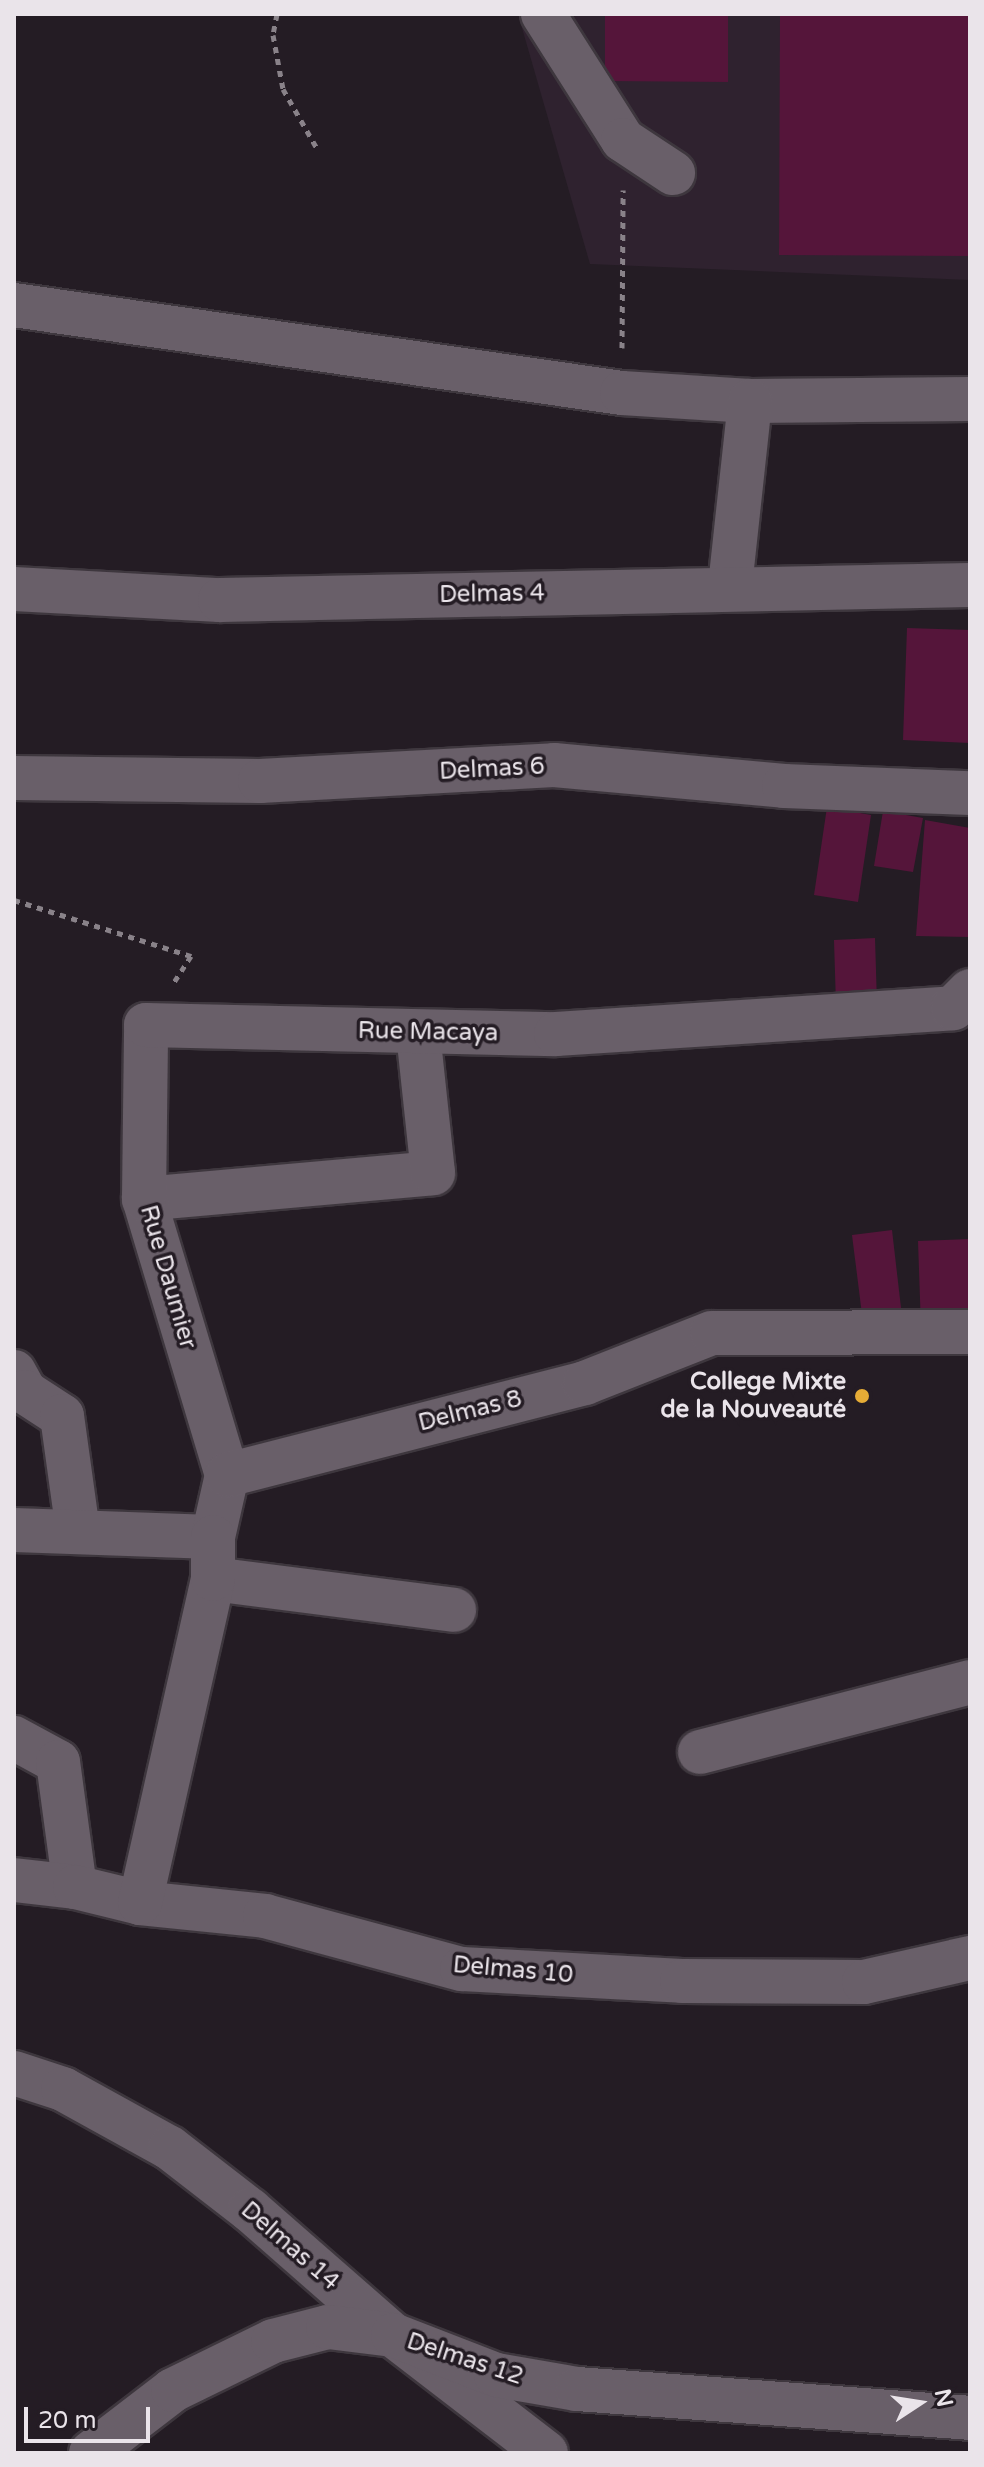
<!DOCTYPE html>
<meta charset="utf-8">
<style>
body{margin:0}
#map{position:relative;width:984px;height:2467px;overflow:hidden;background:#241c24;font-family:"Varela Round",sans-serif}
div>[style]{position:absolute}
.built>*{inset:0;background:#2f222f}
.building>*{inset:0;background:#55153a}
.path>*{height:5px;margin-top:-2.5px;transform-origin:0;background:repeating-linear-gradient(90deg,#898289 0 6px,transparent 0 12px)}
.roads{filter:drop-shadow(2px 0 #3e373e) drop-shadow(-2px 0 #3e373e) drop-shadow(0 2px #3e373e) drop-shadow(0 -2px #3e373e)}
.minor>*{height:44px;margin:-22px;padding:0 22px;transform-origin:22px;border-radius:22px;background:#695f69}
.dots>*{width:22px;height:22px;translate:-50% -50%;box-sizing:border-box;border:4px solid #241c24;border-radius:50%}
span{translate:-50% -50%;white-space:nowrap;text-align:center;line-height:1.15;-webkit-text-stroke:7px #241c24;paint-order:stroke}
.street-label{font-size:24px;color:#eae4ea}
.poi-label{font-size:24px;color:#eae4ea;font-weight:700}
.right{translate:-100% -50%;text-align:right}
.frame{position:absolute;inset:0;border:16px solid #eae4ea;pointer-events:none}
.north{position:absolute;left:880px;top:2363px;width:80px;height:80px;-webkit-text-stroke:6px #241c24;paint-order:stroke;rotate:78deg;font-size:22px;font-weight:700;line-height:32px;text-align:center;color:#eae4ea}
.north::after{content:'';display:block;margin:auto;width:28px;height:36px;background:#eae4ea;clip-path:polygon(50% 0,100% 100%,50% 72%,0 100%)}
.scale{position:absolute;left:24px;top:2407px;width:126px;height:36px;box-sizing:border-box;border:4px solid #eae4ea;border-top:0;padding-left:10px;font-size:24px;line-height:28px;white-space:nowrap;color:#eae4ea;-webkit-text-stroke:6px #241c24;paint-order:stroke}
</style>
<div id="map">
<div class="built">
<i style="clip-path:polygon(518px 14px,970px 14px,970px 280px,590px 264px)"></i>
</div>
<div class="building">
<i style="clip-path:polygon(605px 14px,728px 14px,728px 82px,605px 81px)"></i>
<i style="clip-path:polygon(780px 14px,970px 14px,970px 256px,779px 255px)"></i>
<i style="clip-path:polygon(907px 628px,970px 630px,970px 743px,903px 740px)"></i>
<i style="clip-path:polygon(827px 807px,871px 815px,858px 902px,814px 895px)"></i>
<i style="clip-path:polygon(883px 811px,923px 818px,913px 872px,874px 866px)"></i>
<i style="clip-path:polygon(925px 820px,970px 828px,970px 937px,916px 936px)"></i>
<i style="clip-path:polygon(875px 938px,877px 1004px,836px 1005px,834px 940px)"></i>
<i style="clip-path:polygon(892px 1230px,903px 1325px,864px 1330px,852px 1235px)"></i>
<i style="clip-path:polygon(970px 1239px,970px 1325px,921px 1327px,918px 1241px)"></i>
</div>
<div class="path">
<i style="left:277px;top:14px;width:21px;rotate:101deg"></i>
<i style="left:273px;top:35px;width:55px;rotate:79.5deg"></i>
<i style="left:283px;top:89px;width:70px;rotate:60.2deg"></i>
<i style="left:622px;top:348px;width:158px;rotate:-89.6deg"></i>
<i style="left:14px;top:900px;width:186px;rotate:17.6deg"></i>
<i style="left:191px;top:956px;width:33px;rotate:123deg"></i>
</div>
<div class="roads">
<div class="minor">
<i style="left:543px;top:14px;width:149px;rotate:57.6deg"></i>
<i style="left:623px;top:140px;width:60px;rotate:33.4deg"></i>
<i style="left:14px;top:305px;width:614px;rotate:8.24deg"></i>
<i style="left:622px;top:393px;width:128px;rotate:3.6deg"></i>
<i style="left:750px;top:401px;width:220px;rotate:-0.5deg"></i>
<i style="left:730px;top:586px;width:186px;rotate:-83.8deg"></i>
<i style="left:14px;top:589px;width:206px;rotate:3.1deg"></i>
<i style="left:220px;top:600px;width:750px;rotate:-1.15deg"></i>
<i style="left:14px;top:778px;width:246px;rotate:0.7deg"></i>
<i style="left:260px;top:781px;width:294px;rotate:-3.1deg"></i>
<i style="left:554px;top:765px;width:231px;rotate:5.2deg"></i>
<i style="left:784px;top:786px;width:186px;rotate:2.2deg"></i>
<i style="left:144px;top:1199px;width:290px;rotate:-5.1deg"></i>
<i style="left:433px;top:1173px;width:141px;rotate:-96.1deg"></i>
<i style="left:14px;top:1372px;width:23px;rotate:61deg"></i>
<i style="left:25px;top:1392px;width:44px;rotate:33deg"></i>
<i style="left:62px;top:1416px;width:116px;rotate:82.1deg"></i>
<i style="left:227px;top:1475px;width:288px;rotate:-106.7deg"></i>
<i style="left:144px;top:1199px;width:174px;rotate:-89.3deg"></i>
<i style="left:146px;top:1025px;width:410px;rotate:1.3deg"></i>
<i style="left:556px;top:1034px;width:398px;rotate:-3.7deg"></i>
<i style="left:953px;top:1008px;width:24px;rotate:-45deg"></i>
<i style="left:14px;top:1530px;width:199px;rotate:2deg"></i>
<i style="left:213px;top:1537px;width:64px;rotate:-77.3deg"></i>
<i style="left:227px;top:1475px;width:370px;rotate:-14.4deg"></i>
<i style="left:585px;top:1383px;width:136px;rotate:-21.5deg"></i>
<i style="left:712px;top:1333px;width:258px;rotate:-0.2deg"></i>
<i style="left:213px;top:1579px;width:243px;rotate:7.3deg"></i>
<i style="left:14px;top:1738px;width:50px;rotate:28.6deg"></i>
<i style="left:58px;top:1762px;width:126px;rotate:82.3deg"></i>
<i style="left:700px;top:1752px;width:279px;rotate:-14.5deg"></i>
<i style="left:14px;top:1880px;width:61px;rotate:6.5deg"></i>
<i style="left:75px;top:1887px;width:67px;rotate:13.8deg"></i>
<i style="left:140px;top:1903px;width:126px;rotate:5.9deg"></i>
<i style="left:265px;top:1916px;width:204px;rotate:15.1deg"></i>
<i style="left:462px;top:1969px;width:220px;rotate:3.1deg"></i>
<i style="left:682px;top:1981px;width:182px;rotate:0.3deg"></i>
<i style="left:864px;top:1982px;width:109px;rotate:-12.8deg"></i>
<i style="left:140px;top:1903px;width:332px;rotate:-77.3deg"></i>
<i style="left:213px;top:1579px;width:42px;rotate:-90deg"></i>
<i style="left:14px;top:2073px;width:52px;rotate:18.1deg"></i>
<i style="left:63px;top:2089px;width:122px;rotate:28.9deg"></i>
<i style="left:170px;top:2148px;width:101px;rotate:37.8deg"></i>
<i style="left:250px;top:2210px;width:190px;rotate:41.2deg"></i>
<i style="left:393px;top:2335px;width:193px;rotate:37.6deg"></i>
<i style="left:91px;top:2453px;width:103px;rotate:-37.5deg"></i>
<i style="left:173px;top:2390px;width:111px;rotate:-26.1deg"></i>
<i style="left:273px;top:2341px;width:57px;rotate:-14.3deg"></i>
<i style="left:328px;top:2327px;width:65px;rotate:7deg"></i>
<i style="left:393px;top:2335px;width:110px;rotate:21.2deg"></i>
<i style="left:496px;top:2375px;width:82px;rotate:9.8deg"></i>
<i style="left:577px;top:2389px;width:394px;rotate:4.2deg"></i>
</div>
</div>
<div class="dots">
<i style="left:862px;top:1396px;background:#e6ac36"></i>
</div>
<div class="street-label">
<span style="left:492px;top:594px;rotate:-1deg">Delmas 4</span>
<span style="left:492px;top:769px;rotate:-3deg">Delmas 6</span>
<span style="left:428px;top:1032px;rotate:1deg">Rue Macaya</span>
<span style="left:168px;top:1277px;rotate:74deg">Rue Daumier</span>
<span style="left:470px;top:1411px;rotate:-14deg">Delmas 8</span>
<span style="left:513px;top:1970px;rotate:5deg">Delmas 10</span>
<span style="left:290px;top:2246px;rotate:41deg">Delmas 14</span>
<span style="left:465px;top:2359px;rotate:18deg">Delmas 12</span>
</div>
<div class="poi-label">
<span class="right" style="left:846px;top:1396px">College Mixte<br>de la Nouveauté</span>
</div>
<div class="frame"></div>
<div class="north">N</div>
<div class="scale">20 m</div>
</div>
